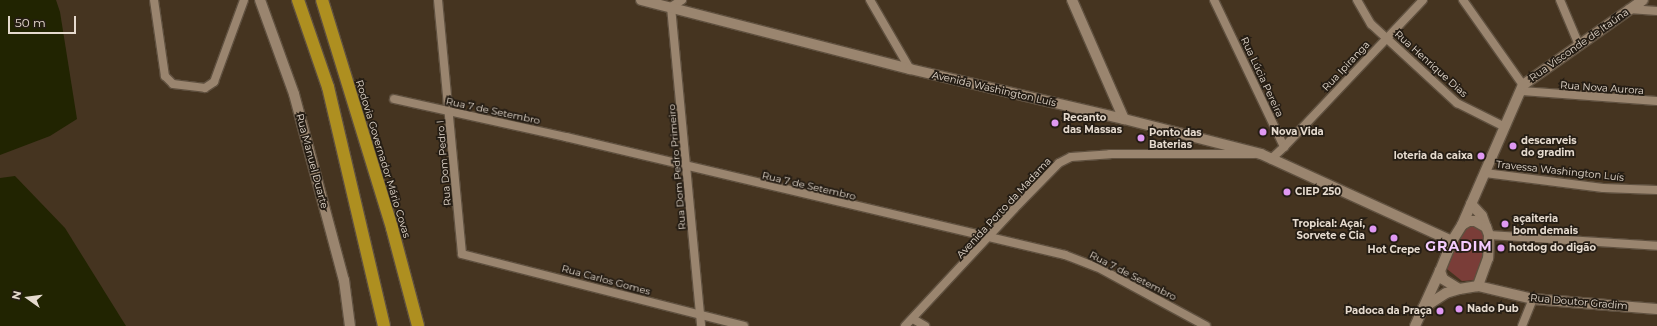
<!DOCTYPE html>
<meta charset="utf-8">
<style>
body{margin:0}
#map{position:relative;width:1657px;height:326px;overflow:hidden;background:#453420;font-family:Montserrat,sans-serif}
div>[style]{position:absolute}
.green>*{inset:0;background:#7a3d38}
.water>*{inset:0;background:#212401}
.roads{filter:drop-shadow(1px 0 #5f503f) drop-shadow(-1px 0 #5f503f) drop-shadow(0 1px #5f503f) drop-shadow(0 -1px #5f503f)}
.minor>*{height:8px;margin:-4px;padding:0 4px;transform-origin:4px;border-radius:4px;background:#9a856f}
.tertiary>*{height:10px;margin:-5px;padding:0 5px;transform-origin:5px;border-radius:5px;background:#9a856f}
.secondary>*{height:10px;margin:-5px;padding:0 5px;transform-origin:5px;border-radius:5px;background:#9a856f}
.motorway>*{height:12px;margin:-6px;padding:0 6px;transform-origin:6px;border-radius:6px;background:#ae8f20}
.dots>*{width:11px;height:11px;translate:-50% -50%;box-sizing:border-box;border:2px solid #251d14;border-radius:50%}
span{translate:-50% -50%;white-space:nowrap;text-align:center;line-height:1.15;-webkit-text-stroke:3.5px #251d14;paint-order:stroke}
.street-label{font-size:10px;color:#e5dace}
.poi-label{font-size:10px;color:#e5dace;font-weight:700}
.left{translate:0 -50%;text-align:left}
.right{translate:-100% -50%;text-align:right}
.district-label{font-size:14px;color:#f4ccff;font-weight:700;letter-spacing:1px}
.north{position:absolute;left:8px;top:278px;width:40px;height:40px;-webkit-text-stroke:3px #251d14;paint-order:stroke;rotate:284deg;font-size:11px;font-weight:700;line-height:16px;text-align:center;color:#e5dace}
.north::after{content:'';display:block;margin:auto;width:14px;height:18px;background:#e5dace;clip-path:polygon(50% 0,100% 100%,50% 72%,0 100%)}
.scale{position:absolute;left:8px;top:16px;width:68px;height:18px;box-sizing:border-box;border:2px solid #e5dace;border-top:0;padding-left:5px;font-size:12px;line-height:14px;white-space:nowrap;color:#e5dace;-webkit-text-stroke:3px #251d14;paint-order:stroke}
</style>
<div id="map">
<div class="green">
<i style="clip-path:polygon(1466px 224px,1481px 224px,1488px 241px,1476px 280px,1462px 281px,1447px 269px)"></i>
</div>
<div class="water">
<i style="clip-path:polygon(0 0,56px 0,60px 12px,77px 119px,50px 136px,0 155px)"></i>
<i style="clip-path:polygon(15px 176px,65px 228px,126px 326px,0 326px,0 178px)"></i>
</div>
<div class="roads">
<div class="minor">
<i style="left:154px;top:0;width:77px;rotate:81.8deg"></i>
<i style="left:165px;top:76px;width:11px;rotate:45deg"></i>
<i style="left:173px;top:84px;width:32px;rotate:7deg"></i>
<i style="left:205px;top:88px;width:11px;rotate:-34deg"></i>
<i style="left:214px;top:82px;width:87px;rotate:-69.9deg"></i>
<i style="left:438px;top:0;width:255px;rotate:84.6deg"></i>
<i style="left:462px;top:254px;width:291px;rotate:14.3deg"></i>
<i style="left:682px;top:0;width:13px;rotate:148deg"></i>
<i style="left:671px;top:7px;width:320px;rotate:84.6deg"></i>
<i style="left:870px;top:0;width:80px;rotate:59.9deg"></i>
<i style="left:1214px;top:0;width:163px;rotate:64.5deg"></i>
<i style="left:1284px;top:147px;width:18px;rotate:137deg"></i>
<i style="left:1357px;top:0;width:28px;rotate:60deg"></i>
<i style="left:1371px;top:24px;width:117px;rotate:42.6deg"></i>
<i style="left:1457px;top:103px;width:54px;rotate:26.6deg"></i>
<i style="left:1463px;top:0;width:104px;rotate:54.8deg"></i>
<i style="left:1560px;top:0;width:49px;rotate:67.1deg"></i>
<i style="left:1629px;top:9px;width:28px;rotate:4deg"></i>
<i style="left:1522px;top:91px;width:135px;rotate:4.2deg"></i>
<i style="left:394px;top:99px;width:176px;rotate:12.5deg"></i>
<i style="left:566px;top:137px;width:513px;rotate:13.3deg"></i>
<i style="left:1065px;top:255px;width:34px;rotate:21deg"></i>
<i style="left:1097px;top:267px;width:124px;rotate:28.4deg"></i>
<i style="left:1284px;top:147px;width:202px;rotate:-46.6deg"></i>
<i style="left:1485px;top:173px;width:119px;rotate:7.2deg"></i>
<i style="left:1603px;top:188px;width:54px;rotate:2.1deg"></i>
<i style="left:1489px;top:235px;width:168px;rotate:3.7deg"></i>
<i style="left:913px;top:319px;width:14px;rotate:30deg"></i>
<i style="left:905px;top:326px;width:160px;rotate:-47deg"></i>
<i style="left:1014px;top:209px;width:64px;rotate:-45.6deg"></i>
<i style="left:1059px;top:163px;width:13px;rotate:-27deg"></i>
<i style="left:1071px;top:157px;width:39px;rotate:-4deg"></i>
<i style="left:1110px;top:154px;width:144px"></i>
<i style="left:1522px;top:326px;width:29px;rotate:-68deg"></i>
</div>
<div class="tertiary">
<i style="left:260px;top:0;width:100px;rotate:70.1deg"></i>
<i style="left:294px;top:94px;width:193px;rotate:75deg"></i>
<i style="left:344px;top:280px;width:46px;rotate:82.6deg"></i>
<i style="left:641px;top:0;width:278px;rotate:14.4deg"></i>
<i style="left:910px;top:69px;width:220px;rotate:13.2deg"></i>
<i style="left:1478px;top:286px;width:57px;rotate:13.3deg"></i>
<i style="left:1533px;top:299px;width:124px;rotate:4.6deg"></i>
</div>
<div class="secondary">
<i style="left:1072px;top:0;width:130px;rotate:66.4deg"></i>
<i style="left:1124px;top:119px;width:141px;rotate:14.3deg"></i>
<i style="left:1261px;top:154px;width:210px;rotate:24.5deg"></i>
<i style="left:1471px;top:204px;width:16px;rotate:47deg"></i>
<i style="left:1482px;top:216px;width:12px;rotate:70deg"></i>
<i style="left:1469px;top:221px;width:6px"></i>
<i style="left:1475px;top:221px;width:13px;rotate:29deg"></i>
<i style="left:1486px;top:227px;width:9px;rotate:69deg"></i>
<i style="left:1489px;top:235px;width:23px;rotate:92deg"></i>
<i style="left:1488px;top:258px;width:30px;rotate:110deg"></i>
<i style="left:1478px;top:286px;width:19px;rotate:171deg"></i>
<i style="left:1459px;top:289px;width:19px;rotate:-148deg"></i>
<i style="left:1443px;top:279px;width:9px;rotate:-111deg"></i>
<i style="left:1440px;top:271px;width:32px;rotate:-68deg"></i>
<i style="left:1452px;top:241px;width:19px;rotate:-58deg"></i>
<i style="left:1462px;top:225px;width:8px;rotate:-30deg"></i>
<i style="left:1462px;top:225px;width:153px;rotate:-66.5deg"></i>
<i style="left:1523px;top:85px;width:147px;rotate:-35.3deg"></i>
<i style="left:1423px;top:308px;width:27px;rotate:-33deg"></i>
<i style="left:1446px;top:293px;width:14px;rotate:-17deg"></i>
<i style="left:1415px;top:326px;width:60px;rotate:-65.6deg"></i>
</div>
<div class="motorway">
<i style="left:298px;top:0;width:92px;rotate:71deg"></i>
<i style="left:328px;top:87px;width:245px;rotate:76.8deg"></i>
<i style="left:322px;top:0;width:239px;rotate:72.9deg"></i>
<i style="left:392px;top:228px;width:101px;rotate:75.1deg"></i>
</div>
</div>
<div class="dots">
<i style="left:1055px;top:123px;background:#df98f2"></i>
<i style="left:1263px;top:132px;background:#df98f2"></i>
<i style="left:1141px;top:138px;background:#df98f2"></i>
<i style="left:1513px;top:146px;background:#df98f2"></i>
<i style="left:1481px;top:156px;background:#df98f2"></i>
<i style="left:1287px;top:192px;background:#df98f2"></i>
<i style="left:1505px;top:224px;background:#df98f2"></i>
<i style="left:1373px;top:229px;background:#df98f2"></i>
<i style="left:1394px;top:238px;background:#df98f2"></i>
<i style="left:1501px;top:248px;background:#df98f2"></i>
<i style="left:1459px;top:309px;background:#df98f2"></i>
<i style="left:1440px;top:311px;background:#df98f2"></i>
</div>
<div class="street-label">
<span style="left:1579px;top:45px;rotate:-35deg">Rua Visconde de Itaúna</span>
<span style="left:1431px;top:64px;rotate:42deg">Rua Henrique Dias</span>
<span style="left:1346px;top:66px;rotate:-47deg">Rua Ipiranga</span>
<span style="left:1262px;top:77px;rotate:65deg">Rua Lúcia Pereira</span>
<span style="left:1602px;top:88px;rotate:4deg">Rua Nova Aurora</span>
<span style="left:994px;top:89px;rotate:13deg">Avenida Washington Luís</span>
<span style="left:493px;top:111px;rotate:12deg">Rua 7 de Setembro</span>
<span style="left:383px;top:159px;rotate:73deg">Rodovia Governador Mário Covas</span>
<span style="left:312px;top:161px;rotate:75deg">Rua Manuel Duarte</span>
<span style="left:444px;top:163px;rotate:-95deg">Rua Dom Pedro I</span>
<span style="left:677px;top:167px;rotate:-95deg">Rua Dom Pedro Primeiro</span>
<span style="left:1560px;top:171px;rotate:6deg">Travessa Washington Luís</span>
<span style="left:809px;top:186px;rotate:13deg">Rua 7 de Setembro</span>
<span style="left:1004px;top:208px;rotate:-47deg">Avenida Porto da Madama</span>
<span style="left:1133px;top:276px;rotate:27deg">Rua 7 de Setembro</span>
<span style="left:606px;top:280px;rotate:15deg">Rua Carlos Gomes</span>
<span style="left:1579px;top:302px;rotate:5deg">Rua Doutor Gradim</span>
</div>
<div class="poi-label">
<span class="left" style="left:1063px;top:123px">Recanto<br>das Massas</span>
<span class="left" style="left:1149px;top:138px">Ponto das<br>Baterias</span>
<span class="left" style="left:1271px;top:132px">Nova Vida</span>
<span class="left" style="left:1521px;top:146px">descarveis<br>do gradim</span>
<span class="right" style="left:1473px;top:156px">loteria da caixa</span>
<span class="left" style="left:1295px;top:192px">CIEP 250</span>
<span class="left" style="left:1513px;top:224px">açaiteria<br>bom demais</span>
<span class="right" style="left:1365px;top:229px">Tropical: Açaí,<br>Sorvete e Cia</span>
<span class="left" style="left:1509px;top:248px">hotdog do digão</span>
<span style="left:1394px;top:250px">Hot Crepe</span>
<span class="left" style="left:1467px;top:309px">Nado Pub</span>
<span class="right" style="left:1432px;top:311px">Padoca da Praça</span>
</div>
<div class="district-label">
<span style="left:1459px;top:246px">GRADIM</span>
</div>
<div class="north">N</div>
<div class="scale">50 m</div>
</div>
